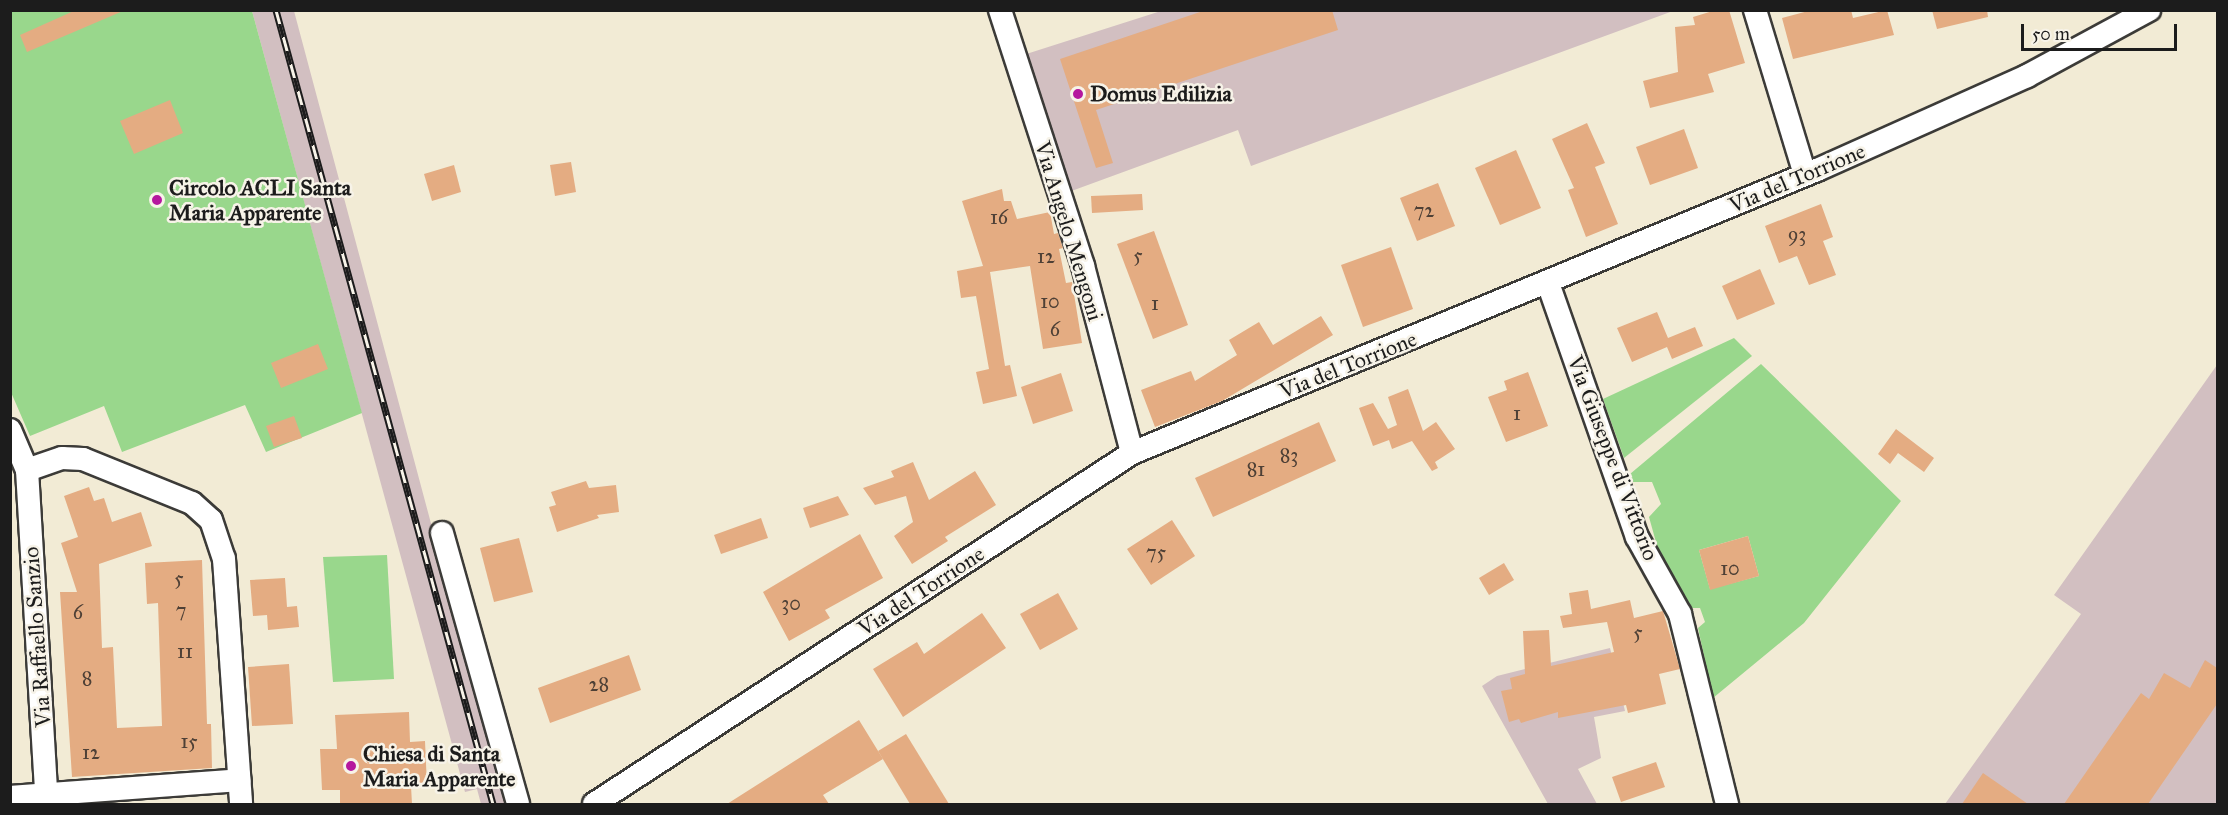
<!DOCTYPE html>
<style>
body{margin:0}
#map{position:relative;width:2228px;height:815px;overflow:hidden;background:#f2ebd5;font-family:"IM FELL Great Primer",serif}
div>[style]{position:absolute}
.industrial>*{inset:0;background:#d2bfc1}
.green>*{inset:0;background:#99d78c}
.building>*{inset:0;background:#e4ac82}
.roads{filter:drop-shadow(2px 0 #3c3b38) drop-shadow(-2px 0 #3c3b38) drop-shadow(0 2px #3c3b38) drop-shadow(0 -2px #3c3b38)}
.street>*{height:22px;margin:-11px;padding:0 11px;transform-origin:11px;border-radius:11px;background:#fff}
.rail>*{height:7px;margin-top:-3.5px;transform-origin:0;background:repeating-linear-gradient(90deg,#f7f3e8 0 14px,#1c1c1c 0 28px);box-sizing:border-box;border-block:2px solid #1c1c1c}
.dots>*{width:16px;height:16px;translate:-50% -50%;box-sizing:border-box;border:3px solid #f7f3e8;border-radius:50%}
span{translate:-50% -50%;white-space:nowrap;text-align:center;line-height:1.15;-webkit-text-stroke:5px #f7f3e8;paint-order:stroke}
.number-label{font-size:20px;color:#4e4036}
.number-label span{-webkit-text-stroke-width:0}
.poi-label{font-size:22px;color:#1c1c1c;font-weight:700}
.left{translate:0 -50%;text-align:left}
.street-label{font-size:22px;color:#1c1c1c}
.frame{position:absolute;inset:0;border:12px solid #1c1c1c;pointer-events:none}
.scale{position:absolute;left:2021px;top:24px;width:156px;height:27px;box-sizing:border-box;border:3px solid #1c1c1c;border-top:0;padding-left:8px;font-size:18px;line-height:21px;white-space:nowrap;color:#1c1c1c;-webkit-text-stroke:4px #f7f3e8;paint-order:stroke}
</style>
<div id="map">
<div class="industrial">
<i style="clip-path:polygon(252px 11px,294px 11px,506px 804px,481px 804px,477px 789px,465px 792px)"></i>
<i style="clip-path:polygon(1161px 11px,1673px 11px,1251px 166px,1238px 130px,1066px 193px,1020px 56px)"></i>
<i style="clip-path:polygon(2217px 365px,2217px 804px,1945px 804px,2081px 614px,2054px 595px)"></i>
<i style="clip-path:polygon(1610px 648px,1625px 711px,1594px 717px,1601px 758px,1578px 769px,1597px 804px,1548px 804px,1482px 686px,1497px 676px)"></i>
</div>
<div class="green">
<i style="clip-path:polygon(10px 11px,252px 11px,362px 413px,266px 452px,245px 405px,122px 452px,104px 406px,30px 436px,10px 390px)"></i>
<i style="clip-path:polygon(1734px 338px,1752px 356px,1624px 458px,1603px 399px)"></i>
<i style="clip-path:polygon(evenodd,1761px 364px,1901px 501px,1804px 623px,1713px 698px,1698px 628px,1705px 622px,1700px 608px,1691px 608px,1659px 553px,1649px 517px,1661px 504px,1652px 482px,1633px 482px,1630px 474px,1761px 364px,1748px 536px,1759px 576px,1710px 589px,1699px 550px,1748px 536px)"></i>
<i style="clip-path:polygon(387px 555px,394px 679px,333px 682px,323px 557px)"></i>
</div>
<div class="building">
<i style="clip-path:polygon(76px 10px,123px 11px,27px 52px,20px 35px)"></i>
<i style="clip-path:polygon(1206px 10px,1332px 10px,1338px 30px,1096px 110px,1113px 163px,1096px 168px,1060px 59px)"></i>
<i style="clip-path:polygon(1716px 10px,1729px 10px,1745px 63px,1708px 74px,1714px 92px,1650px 108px,1643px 81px,1678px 72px,1675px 27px,1695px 25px,1693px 17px)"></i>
<i style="clip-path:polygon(1812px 10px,1851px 10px,1853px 18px,1887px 10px,1894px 35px,1793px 59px,1782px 18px)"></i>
<i style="clip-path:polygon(1932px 10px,1987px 10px,1988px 17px,1937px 29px)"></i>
<i style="clip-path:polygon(170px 100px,183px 133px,134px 154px,120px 121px)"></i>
<i style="clip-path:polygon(1587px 123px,1605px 163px,1595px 167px,1618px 224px,1586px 237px,1568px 190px,1574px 188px,1552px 139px)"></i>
<i style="clip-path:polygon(1684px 129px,1698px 168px,1650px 185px,1636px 147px)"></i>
<i style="clip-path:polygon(1516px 150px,1541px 208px,1500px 225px,1475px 168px)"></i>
<i style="clip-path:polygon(571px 162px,576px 192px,555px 196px,550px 165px)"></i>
<i style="clip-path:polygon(454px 165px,461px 192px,432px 201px,424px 174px)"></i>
<i style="clip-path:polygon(1438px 183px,1455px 226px,1417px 241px,1400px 198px)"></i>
<i style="clip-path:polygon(1002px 189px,1004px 201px,1011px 201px,1017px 219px,1050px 212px,1054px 234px,1058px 233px,1063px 248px,1059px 249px,1066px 283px,1072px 282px,1082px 343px,1043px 349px,1030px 266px,990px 272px,1005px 366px,1010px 365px,1017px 396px,983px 404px,976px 372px,989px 369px,976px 296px,961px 298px,957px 271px,983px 266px,962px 201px)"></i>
<i style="clip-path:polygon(1142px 194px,1143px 210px,1092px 213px,1091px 196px)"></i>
<i style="clip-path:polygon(1821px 204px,1833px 237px,1823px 241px,1836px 275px,1809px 285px,1797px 256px,1779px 263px,1765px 226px)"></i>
<i style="clip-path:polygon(1154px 231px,1188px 325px,1153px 339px,1117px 244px)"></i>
<i style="clip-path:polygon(1391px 247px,1413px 309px,1363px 327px,1341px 265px)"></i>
<i style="clip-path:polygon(1760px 269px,1775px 304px,1737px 320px,1722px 286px)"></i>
<i style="clip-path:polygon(1657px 312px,1668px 338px,1695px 327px,1703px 346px,1672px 359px,1667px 347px,1632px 362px,1617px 328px)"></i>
<i style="clip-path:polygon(1321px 316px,1333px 335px,1222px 401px,1155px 427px,1141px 390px,1191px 371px,1195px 381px,1237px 355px,1229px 340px,1259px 322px,1273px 345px)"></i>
<i style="clip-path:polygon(318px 344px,328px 369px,281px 388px,271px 363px)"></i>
<i style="clip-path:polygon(1528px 372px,1548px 426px,1506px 442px,1488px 397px,1507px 390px,1504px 381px)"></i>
<i style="clip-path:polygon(1061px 373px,1073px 411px,1033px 424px,1021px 387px)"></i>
<i style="clip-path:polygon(1408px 389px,1423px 431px,1436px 422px,1455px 449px,1435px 462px,1438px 468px,1432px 471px,1412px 441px,1392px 449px,1389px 440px,1373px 446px,1359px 408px,1373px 403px,1388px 429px,1397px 425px,1388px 397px)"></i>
<i style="clip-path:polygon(294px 416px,302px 438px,274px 447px,266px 426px)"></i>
<i style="clip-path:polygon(1319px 422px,1336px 461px,1213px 517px,1195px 478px)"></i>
<i style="clip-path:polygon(1896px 429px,1934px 458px,1924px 472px,1898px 453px,1890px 464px,1878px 454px)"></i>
<i style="clip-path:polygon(913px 462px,929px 500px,975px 471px,996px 505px,945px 537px,948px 541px,912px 564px,894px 536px,913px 522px,906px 496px,875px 505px,863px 488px,894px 477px,891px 471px)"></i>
<i style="clip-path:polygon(586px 481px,589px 488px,616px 485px,619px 512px,597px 515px,599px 518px,557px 532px,549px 507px,556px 505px,551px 492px)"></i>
<i style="clip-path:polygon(89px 487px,94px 501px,104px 498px,112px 522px,141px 512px,152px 546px,99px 564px,102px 648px,113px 647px,117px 728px,162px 726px,158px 603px,147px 604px,145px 563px,202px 560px,207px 724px,211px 724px,212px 768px,72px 777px,60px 592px,77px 592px,61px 543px,78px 537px,64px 496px)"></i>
<i style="clip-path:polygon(838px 496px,849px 515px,810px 528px,803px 508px)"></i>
<i style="clip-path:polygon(761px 518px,768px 538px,721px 554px,714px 535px)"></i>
<i style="clip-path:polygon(1172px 520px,1195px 556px,1151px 585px,1127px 549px)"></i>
<i style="clip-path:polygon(860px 534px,883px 578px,825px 610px,830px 618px,789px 641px,763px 592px)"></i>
<i style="clip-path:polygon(1748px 536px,1759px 576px,1710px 590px,1699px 550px)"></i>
<i style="clip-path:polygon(519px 538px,533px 592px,494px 602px,480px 548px)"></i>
<i style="clip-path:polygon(1504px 563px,1514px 580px,1489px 595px,1479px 578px)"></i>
<i style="clip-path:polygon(285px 578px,287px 607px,297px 606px,299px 627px,268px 630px,267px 615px,253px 616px,250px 580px)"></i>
<i style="clip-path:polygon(1588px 590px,1591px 609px,1630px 600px,1634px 618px,1663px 611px,1680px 669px,1659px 674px,1666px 704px,1628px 713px,1626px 705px,1558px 718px,1558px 712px,1521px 723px,1519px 719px,1509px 722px,1501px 691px,1512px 689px,1510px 678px,1525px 674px,1523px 631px,1549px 630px,1551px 666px,1614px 652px,1607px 622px,1563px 628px,1560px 616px,1572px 614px,1569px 593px)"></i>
<i style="clip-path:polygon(1058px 593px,1078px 629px,1040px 650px,1020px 614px)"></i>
<i style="clip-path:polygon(982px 613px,1006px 648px,903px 717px,873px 669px,917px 642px,924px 654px)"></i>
<i style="clip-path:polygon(629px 655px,641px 690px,550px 723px,538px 688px)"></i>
<i style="clip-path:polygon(2205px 660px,2217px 668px,2217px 704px,2148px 804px,2064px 804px,2141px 693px,2149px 699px,2164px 673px,2190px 688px)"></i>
<i style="clip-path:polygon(289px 664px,293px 724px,252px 726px,248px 667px)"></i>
<i style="clip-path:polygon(409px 712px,410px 742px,425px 741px,427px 786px,411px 786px,412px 804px,340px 804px,340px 790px,322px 790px,320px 749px,337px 749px,335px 715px)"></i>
<i style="clip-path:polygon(859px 720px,883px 759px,823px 795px,829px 804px,727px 804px)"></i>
<i style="clip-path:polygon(906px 734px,949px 804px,910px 804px,878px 751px)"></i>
<i style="clip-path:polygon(1656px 762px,1665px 787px,1621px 802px,1612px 777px)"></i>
<i style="clip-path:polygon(1983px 773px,2028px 804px,1962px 804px)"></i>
</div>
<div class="roads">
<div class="street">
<i style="left:1000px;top:10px;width:269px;rotate:72deg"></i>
<i style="left:1083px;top:266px;width:193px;rotate:75.3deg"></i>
<i style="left:1755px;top:10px;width:172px;rotate:73.1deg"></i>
<i style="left:1548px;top:283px;width:269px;rotate:70.7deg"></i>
<i style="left:1637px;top:537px;width:88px;rotate:60.8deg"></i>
<i style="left:1680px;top:614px;width:196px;rotate:76.1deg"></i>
<i style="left:10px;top:430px;width:43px;rotate:67deg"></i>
<i style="left:27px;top:470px;width:335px;rotate:86.6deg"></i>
<i style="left:27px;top:470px;width:37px;rotate:-19deg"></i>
<i style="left:62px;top:458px;width:21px;rotate:3deg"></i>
<i style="left:83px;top:459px;width:118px;rotate:22deg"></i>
<i style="left:192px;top:503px;width:25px;rotate:42deg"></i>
<i style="left:211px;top:520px;width:41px;rotate:71.6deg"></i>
<i style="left:224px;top:559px;width:246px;rotate:86deg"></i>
<i style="left:442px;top:533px;width:281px;rotate:74.3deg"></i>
<i style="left:10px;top:797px;width:230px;rotate:-4.2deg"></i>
<i style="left:594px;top:804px;width:642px;rotate:-33.12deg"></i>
<i style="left:1132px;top:453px;width:741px;rotate:-22.45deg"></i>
<i style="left:1817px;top:170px;width:230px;rotate:-24.1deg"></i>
<i style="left:2027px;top:76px;width:139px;rotate:-28.4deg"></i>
</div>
</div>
<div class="rail">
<i style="left:276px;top:10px;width:823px;rotate:74.71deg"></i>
</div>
<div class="dots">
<i style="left:1078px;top:94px;background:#b5179e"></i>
<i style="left:157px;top:200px;background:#b5179e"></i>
<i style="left:351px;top:766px;background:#b5179e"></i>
</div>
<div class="number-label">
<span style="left:1424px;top:210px">72</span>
<span style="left:999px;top:217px">16</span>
<span style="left:1797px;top:234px">93</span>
<span style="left:1138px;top:255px">5</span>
<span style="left:1046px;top:256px">12</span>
<span style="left:1050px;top:301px">10</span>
<span style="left:1155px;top:303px">1</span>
<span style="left:1055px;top:329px">6</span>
<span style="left:1517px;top:413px">1</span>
<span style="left:1289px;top:455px">83</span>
<span style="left:1256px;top:469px">81</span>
<span style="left:1156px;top:552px">75</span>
<span style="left:1730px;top:568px">10</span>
<span style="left:179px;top:578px">5</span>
<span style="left:791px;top:603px">30</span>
<span style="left:181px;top:610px">7</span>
<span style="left:78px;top:612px">6</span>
<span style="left:1638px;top:632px">5</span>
<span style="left:185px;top:651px">11</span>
<span style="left:87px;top:678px">8</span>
<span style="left:599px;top:684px">28</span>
<span style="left:189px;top:741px">15</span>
<span style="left:91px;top:752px">12</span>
</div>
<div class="poi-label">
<span class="left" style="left:1090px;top:94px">Domus Edilizia</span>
<span class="left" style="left:169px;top:200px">Circolo ACLI Santa<br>Maria Apparente</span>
<span class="left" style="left:363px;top:766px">Chiesa di Santa<br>Maria Apparente</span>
</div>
<div class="street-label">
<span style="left:1797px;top:178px;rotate:-23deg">Via del Torrione</span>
<span style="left:1069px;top:231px;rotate:73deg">Via Angelo Mengoni</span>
<span style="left:1348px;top:365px;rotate:-22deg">Via del Torrione</span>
<span style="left:1613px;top:458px;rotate:69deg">Via Giuseppe di Vittorio</span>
<span style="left:921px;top:591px;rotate:-33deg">Via del Torrione</span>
<span style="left:37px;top:637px;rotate:-94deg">Via Raffaello Sanzio</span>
</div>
<div class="frame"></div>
<div class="scale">50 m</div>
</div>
